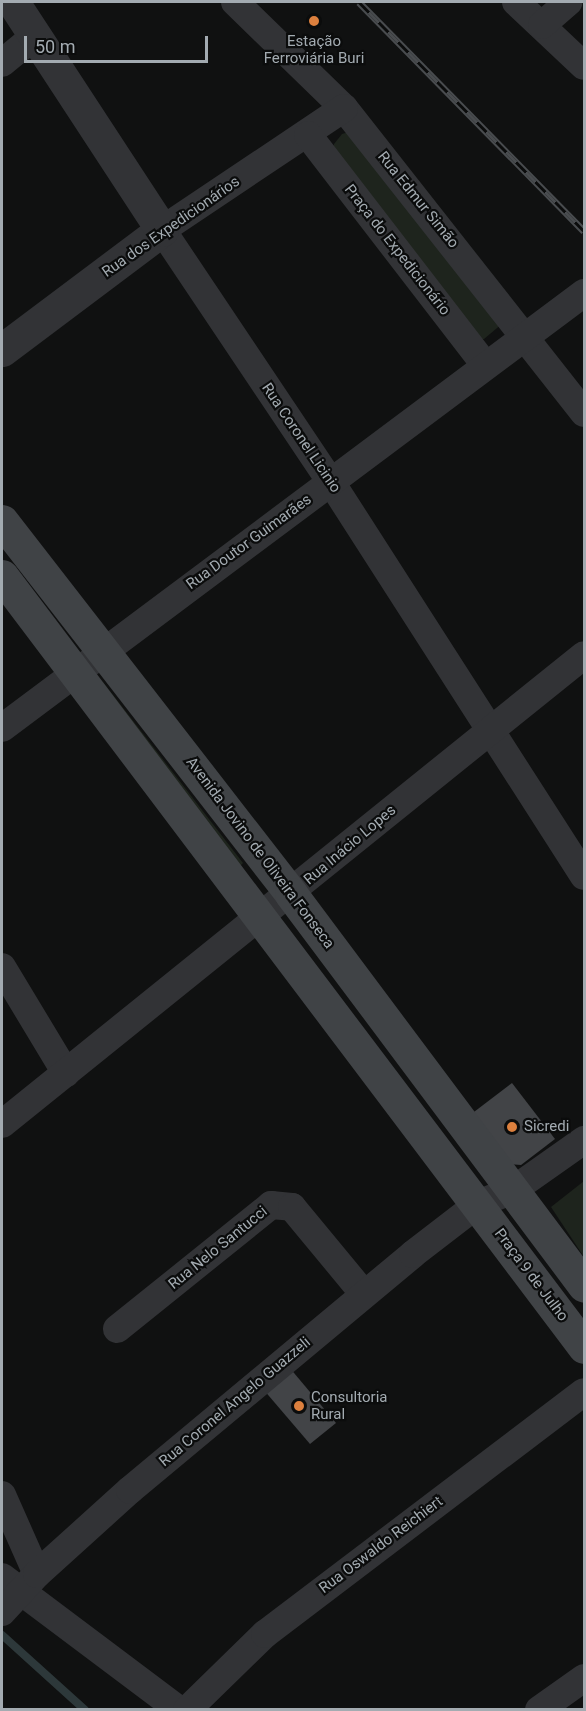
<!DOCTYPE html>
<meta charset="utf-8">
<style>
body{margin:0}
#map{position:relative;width:586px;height:1711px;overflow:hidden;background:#101111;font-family:Roboto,sans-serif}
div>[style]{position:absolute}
.green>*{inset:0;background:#1e241d}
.stream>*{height:8px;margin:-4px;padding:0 4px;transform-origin:4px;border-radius:4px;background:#2d383a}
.building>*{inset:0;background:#424447}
.minor>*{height:28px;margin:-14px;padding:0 14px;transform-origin:14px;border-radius:14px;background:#323336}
.tertiary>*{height:33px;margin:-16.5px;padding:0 16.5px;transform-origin:16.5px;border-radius:16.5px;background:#323336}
.secondary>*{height:33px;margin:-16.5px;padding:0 16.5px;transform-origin:16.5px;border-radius:16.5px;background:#404346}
.rail>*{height:7px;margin-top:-3.5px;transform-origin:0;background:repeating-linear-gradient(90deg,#0b0c0c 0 14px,#494c4f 0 28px);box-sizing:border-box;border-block:2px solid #494c4f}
.dots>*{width:16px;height:16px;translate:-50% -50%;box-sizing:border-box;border:3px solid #0b0c0c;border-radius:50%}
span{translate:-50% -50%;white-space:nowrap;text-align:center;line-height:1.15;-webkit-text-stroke:4.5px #0b0c0c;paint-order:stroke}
.poi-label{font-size:15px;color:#a3abb1}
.left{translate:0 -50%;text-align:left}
.street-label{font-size:15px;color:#a3abb1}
.frame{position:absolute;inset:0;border:3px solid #a3abb1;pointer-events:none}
.scale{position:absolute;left:24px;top:36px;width:184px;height:27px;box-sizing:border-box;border:3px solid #a3abb1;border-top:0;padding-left:8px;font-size:18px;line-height:21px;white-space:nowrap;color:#a3abb1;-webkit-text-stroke:4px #0b0c0c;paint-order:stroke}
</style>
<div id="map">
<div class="green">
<i style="clip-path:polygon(352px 131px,503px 323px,484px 339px,478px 340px,332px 154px,334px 144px,342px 134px)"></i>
<i style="clip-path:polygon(103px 682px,243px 863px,236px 870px,96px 688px)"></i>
<i style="clip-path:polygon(584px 1181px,584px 1257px,551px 1207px)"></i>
</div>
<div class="stream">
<i style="left:2px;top:1635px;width:112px;rotate:42.1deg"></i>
</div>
<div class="building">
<i style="clip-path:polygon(512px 1083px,555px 1139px,521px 1165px,507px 1164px,470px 1115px)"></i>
<i style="clip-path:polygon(289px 1367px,336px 1423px,310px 1444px,263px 1389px)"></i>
</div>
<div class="minor">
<i style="left:235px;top:2px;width:152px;rotate:44.2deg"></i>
<i style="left:344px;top:108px;width:388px;rotate:51.8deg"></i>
<i style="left:516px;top:2px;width:93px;rotate:43.3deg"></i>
<i style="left:542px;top:25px;width:35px;rotate:-41deg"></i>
<i style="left:2px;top:63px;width:44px;rotate:-39.5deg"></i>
<i style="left:344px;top:108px;width:219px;rotate:146.2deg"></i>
<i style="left:162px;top:230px;width:303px;rotate:56.2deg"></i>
<i style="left:331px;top:482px;width:468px;rotate:57.3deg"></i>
<i style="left:308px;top:135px;width:290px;rotate:52.4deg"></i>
<i style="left:2px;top:728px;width:727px;rotate:-36.78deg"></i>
<i style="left:2px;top:967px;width:124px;rotate:58.9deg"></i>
<i style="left:2px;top:1124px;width:747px;rotate:-38.86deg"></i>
<i style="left:117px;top:1329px;width:198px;rotate:-38.8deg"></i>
<i style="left:271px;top:1205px;width:21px;rotate:5deg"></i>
<i style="left:292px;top:1207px;width:113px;rotate:50.4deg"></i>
<i style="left:2px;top:1495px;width:86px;rotate:66.1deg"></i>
<i style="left:2px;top:1577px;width:221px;rotate:36.9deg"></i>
<i style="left:2px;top:1612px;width:52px;rotate:-47.4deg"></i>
<i style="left:37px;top:1574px;width:125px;rotate:-42.1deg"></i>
<i style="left:130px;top:1490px;width:368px;rotate:-39.8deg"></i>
<i style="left:413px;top:1254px;width:82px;rotate:-37.6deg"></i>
<i style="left:478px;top:1204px;width:38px;rotate:-22deg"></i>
<i style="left:513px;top:1190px;width:87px;rotate:-35.2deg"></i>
<i style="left:187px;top:1710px;width:109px;rotate:-44.3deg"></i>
<i style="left:265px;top:1634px;width:400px;rotate:-37.2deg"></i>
<i style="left:539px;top:1710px;width:55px;rotate:-35.4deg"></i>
</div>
<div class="tertiary">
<i style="left:2px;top:350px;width:200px;rotate:-36.9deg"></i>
<i style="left:162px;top:230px;width:272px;rotate:-123.2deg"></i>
</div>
<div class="secondary">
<i style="left:2px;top:521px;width:472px;rotate:52.2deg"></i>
<i style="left:291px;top:894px;width:489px;rotate:53.2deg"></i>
<i style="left:2px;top:576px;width:966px;rotate:52.95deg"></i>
</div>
<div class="rail">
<i style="left:359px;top:2px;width:321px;rotate:45.5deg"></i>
</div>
<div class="dots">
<i style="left:314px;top:21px;background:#dc803e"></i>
<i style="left:512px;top:1127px;background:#dc803e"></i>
<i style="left:299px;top:1406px;background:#dc803e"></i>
</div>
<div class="poi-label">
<span style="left:314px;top:50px">Estação<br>Ferroviária Buri</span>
<span class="left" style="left:524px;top:1127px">Sicredi</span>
<span class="left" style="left:311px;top:1406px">Consultoria<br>Rural</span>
</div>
<div class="street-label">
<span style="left:418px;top:200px;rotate:51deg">Rua Edmur Simão</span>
<span style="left:171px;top:227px;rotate:-35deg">Rua dos Expedicionários</span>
<span style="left:397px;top:250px;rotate:52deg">Praça do Expedicionário</span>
<span style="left:301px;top:438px;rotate:56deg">Rua Coronel Licinio</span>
<span style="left:249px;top:542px;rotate:-36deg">Rua Doutor Guimarães</span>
<span style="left:350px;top:845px;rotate:-40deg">Rua Inácio Lopes</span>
<span style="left:260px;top:853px;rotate:53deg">Avenida Jovino de Oliveira Fonseca</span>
<span style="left:218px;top:1248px;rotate:-39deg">Rua Nelo Santucci</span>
<span style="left:531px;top:1275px;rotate:53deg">Praça 9 de Julho</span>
<span style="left:235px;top:1402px;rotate:-40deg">Rua Coronel Angelo Guazzeli</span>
<span style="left:381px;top:1545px;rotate:-37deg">Rua Oswaldo Reichiert</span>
</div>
<div class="frame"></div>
<div class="scale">50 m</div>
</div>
